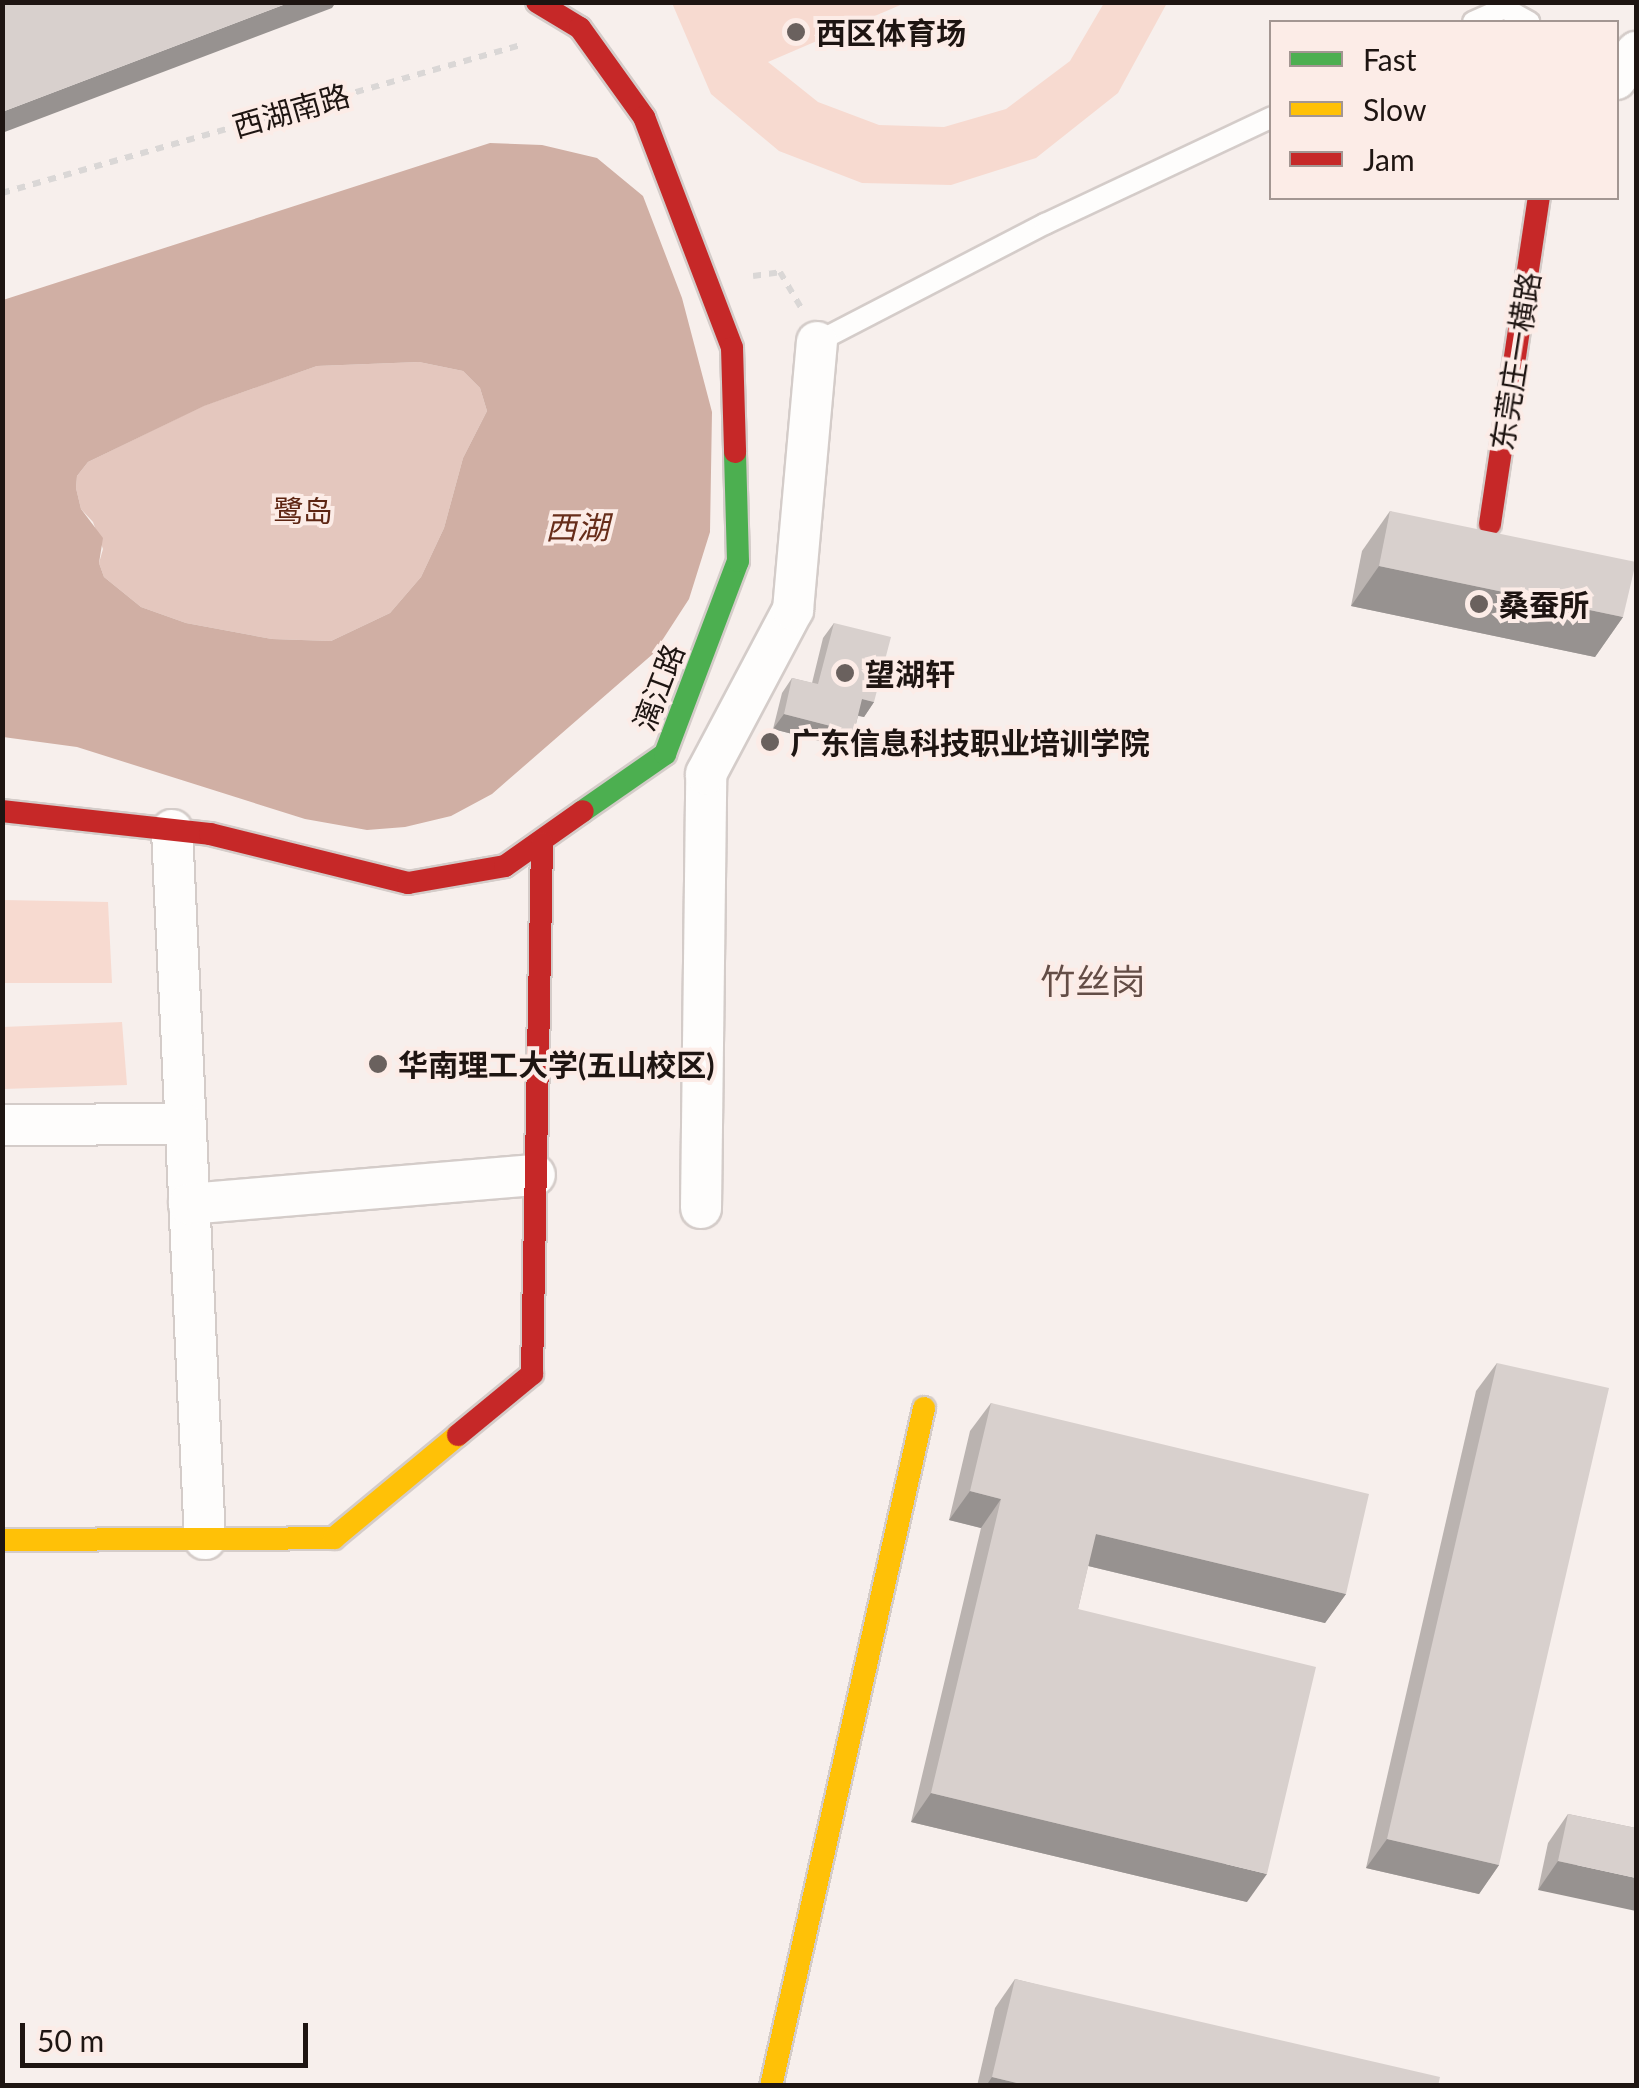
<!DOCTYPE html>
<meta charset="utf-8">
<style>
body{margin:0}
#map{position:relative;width:1639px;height:2088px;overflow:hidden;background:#f7efec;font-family:Lato,"Noto Sans SC",sans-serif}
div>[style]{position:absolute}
.green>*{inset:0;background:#f7dad0}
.forest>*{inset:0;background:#e4c7be}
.water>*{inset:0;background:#d0afa4}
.path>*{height:6px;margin-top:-3px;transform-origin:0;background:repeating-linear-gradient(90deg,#dad7d6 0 8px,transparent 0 16px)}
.roads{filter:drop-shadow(2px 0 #d4ccc9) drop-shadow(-2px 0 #d4ccc9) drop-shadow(0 2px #d4ccc9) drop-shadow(0 -2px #d4ccc9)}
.lane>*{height:20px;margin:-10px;padding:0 10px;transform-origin:10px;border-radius:10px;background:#fefdfc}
.street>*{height:40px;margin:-20px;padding:0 20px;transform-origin:20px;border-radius:20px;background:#fefdfc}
.fast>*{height:22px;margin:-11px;padding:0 11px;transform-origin:11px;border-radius:11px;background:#4caf50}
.slow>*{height:22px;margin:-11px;padding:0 11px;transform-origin:11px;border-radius:11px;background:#ffc107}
.jam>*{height:22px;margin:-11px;padding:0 11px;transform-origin:11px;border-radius:11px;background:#c62828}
.wall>*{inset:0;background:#bab3b0}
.shaded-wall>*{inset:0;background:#979290}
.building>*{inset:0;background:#d8d0cd}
.dots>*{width:28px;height:28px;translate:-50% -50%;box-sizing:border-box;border:5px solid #fcece7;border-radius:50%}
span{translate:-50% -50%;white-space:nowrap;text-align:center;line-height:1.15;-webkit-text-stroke:8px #fcece7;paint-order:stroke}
.poi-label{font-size:30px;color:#1e1512;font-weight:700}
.left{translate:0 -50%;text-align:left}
.street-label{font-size:30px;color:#1e1512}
.park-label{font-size:30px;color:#5d2512}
.water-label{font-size:32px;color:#672d1a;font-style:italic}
.quarter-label{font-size:35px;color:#634d46}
.frame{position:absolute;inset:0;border:5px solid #1e1512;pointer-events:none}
.legend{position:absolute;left:1269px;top:20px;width:350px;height:180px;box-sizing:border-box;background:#fcece7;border:2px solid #a39692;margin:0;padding:12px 18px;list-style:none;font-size:30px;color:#1e1512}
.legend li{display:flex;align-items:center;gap:20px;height:50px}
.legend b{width:50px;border:2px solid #a39692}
.scale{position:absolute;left:20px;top:2023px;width:288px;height:45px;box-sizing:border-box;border:5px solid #1e1512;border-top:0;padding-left:12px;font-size:30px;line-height:35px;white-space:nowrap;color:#1e1512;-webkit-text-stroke:8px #fcece7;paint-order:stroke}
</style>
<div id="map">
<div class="green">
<i style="clip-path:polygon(672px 3px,905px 3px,768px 62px,818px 102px,879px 125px,944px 127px,1006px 109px,1070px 61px,1104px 3px,1167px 3px,1118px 93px,1036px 158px,951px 185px,862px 183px,779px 151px,711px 94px)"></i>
<i style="clip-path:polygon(3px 900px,108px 902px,112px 983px,3px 983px)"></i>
<i style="clip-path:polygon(122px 1022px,127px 1085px,3px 1089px,3px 1027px)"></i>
</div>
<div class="forest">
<i style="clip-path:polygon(419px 362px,463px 371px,480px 388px,487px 411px,463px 458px,444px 528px,421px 577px,390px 613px,331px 641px,272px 639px,186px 623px,141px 607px,104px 577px,99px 563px,103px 549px,93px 522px,81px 509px,76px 488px,77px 476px,88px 462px,203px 406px,317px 366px)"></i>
</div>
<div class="water">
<i style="clip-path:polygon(evenodd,490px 143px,542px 145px,597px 158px,643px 196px,682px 298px,712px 412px,710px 532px,689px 599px,654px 653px,492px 794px,451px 816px,405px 827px,367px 830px,305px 819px,77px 747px,3px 737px,3px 300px,490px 143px,419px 362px,463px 371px,480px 388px,487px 411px,463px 458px,444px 528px,421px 577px,390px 613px,331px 641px,272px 639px,186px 623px,141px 607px,104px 577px,99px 563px,103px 538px,81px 509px,76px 488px,77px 476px,88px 462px,204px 406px,317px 366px,419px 362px)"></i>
</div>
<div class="path">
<i style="left:2px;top:193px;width:540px;rotate:-15.92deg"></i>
<i style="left:753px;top:276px;width:27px;rotate:-8deg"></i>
<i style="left:780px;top:272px;width:45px;rotate:59.5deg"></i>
</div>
<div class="roads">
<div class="lane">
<i style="left:1473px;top:22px;width:34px;rotate:-24deg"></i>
<i style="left:1504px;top:8px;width:29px;rotate:29deg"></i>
<i style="left:817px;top:342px;width:257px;rotate:-27.4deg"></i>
<i style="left:1045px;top:224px;width:251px;rotate:-25.2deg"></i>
</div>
<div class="street">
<i style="left:1616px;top:79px;width:34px;rotate:-53deg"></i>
<i style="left:172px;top:830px;width:710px;rotate:87.34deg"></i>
<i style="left:2px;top:1125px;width:183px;rotate:-0.3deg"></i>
<i style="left:189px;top:1204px;width:347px;rotate:-4.8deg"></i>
<i style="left:701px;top:1208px;width:434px;rotate:-89.3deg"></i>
<i style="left:706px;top:774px;width:186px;rotate:-62.1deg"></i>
<i style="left:793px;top:610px;width:269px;rotate:-84.9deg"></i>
</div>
<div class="fast">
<i style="left:583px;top:811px;width:100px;rotate:-34.8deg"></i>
<i style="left:665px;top:754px;width:206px;rotate:-69.3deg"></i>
<i style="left:738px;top:561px;width:109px;rotate:-91.6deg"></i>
</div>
<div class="slow">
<i style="left:2px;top:1540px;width:332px;rotate:-0.3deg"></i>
<i style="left:334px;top:1538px;width:161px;rotate:-39.7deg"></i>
<i style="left:771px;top:2086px;width:695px;rotate:-77.28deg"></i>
</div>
<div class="jam">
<i style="left:537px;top:2px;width:50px;rotate:31.2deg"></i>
<i style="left:580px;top:28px;width:110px;rotate:54.3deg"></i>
<i style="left:644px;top:117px;width:247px;rotate:69.1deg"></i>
<i style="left:732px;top:348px;width:104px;rotate:88.3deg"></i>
<i style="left:1490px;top:524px;width:330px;rotate:-81.5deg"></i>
<i style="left:2px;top:811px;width:209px;rotate:6.3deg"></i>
<i style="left:210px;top:834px;width:204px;rotate:13.9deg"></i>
<i style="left:408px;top:883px;width:98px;rotate:-9.9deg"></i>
<i style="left:505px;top:866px;width:95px;rotate:-35.2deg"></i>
<i style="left:458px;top:1435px;width:96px;rotate:-39.5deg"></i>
<i style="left:532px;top:1374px;width:531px;rotate:-88.92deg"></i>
</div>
</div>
<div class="wall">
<i style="clip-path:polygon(1390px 511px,1623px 617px,1595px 657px,1351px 606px,1362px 551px)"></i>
<i style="clip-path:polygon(834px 623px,874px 702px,864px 717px,858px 716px,854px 732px,843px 747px,773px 729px,782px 693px,792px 678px,812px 683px,823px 638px)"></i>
<i style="clip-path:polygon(1497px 1363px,1499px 1865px,1479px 1894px,1366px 1868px,1476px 1391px)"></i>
<i style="clip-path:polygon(991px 1403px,1346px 1594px,1325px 1623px,1088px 1566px,1078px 1609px,1247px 1902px,911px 1822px,981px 1528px,949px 1520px,970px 1431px)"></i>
<i style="clip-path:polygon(1568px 1814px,1636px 1828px,1538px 1890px,1548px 1843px)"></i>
<i style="clip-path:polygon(1015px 1979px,1438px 2086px,977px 2086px,995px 2008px)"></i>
</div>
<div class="shaded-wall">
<i style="clip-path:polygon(291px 2px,336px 2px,332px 8px,2px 133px,2px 112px)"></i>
<i style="clip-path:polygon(1379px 566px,1623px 617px,1595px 657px,1351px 606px)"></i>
<i style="clip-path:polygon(862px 699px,874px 702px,864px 717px,852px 714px)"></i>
<i style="clip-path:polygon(784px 714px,854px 732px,843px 747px,773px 729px)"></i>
<i style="clip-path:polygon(970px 1491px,1001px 1499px,981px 1528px,949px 1520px)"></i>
<i style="clip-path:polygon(1096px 1534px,1346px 1594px,1325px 1623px,1076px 1563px)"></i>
<i style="clip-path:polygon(931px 1793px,1267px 1874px,1247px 1902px,911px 1822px)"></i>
<i style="clip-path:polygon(1387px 1839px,1499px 1865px,1479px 1894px,1366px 1868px)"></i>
<i style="clip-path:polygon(1558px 1861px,1636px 1878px,1636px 1911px,1538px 1890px)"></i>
<i style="clip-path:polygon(992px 2077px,1029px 2086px,986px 2086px)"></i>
</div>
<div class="building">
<i style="clip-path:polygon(2px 2px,291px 2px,2px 112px)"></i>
<i style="clip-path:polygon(1390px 511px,1636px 562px,1623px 617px,1379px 566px)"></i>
<i style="clip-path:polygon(834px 623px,891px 637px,874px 702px,862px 699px,854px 732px,784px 714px,792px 678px,818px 684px)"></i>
<i style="clip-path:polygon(1497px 1363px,1609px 1388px,1499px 1865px,1387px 1839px)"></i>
<i style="clip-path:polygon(991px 1403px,1369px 1494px,1346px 1594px,1096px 1534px,1078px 1609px,1316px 1667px,1267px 1874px,931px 1793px,1001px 1499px,970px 1491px)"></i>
<i style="clip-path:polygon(1568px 1814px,1636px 1828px,1636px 1878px,1558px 1861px)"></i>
<i style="clip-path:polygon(1015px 1979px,1440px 2077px,1438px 2086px,1029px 2086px,992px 2077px)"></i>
</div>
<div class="dots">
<i style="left:796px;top:32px;background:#6a615e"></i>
<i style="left:1479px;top:604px;background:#6a615e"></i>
<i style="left:845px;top:673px;background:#6a615e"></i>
<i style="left:770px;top:742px;background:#6a615e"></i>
<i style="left:378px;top:1064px;background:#6a615e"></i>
</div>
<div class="poi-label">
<span class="left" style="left:816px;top:32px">西区体育场</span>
<span class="left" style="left:1499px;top:604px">桑蚕所</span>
<span class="left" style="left:865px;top:673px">望湖轩</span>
<span class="left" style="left:790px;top:742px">广东信息科技职业培训学院</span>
<span class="left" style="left:398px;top:1064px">华南理工大学(五山校区)</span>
</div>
<div class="street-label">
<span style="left:291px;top:110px;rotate:-16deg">西湖南路</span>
<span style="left:1515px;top:361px;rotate:-81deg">东莞庄一横路</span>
<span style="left:658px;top:687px;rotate:-69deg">漓江路</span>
</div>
<div class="park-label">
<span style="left:303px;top:510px">鹭岛</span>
</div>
<div class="water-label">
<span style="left:577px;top:527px">西湖</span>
</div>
<div class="quarter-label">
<span style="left:1093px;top:980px">竹丝岗</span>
</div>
<div class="frame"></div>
<ul class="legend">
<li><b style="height:12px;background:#4caf50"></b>Fast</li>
<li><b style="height:12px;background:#ffc107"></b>Slow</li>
<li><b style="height:12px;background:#c62828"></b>Jam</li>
</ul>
<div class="scale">50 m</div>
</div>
